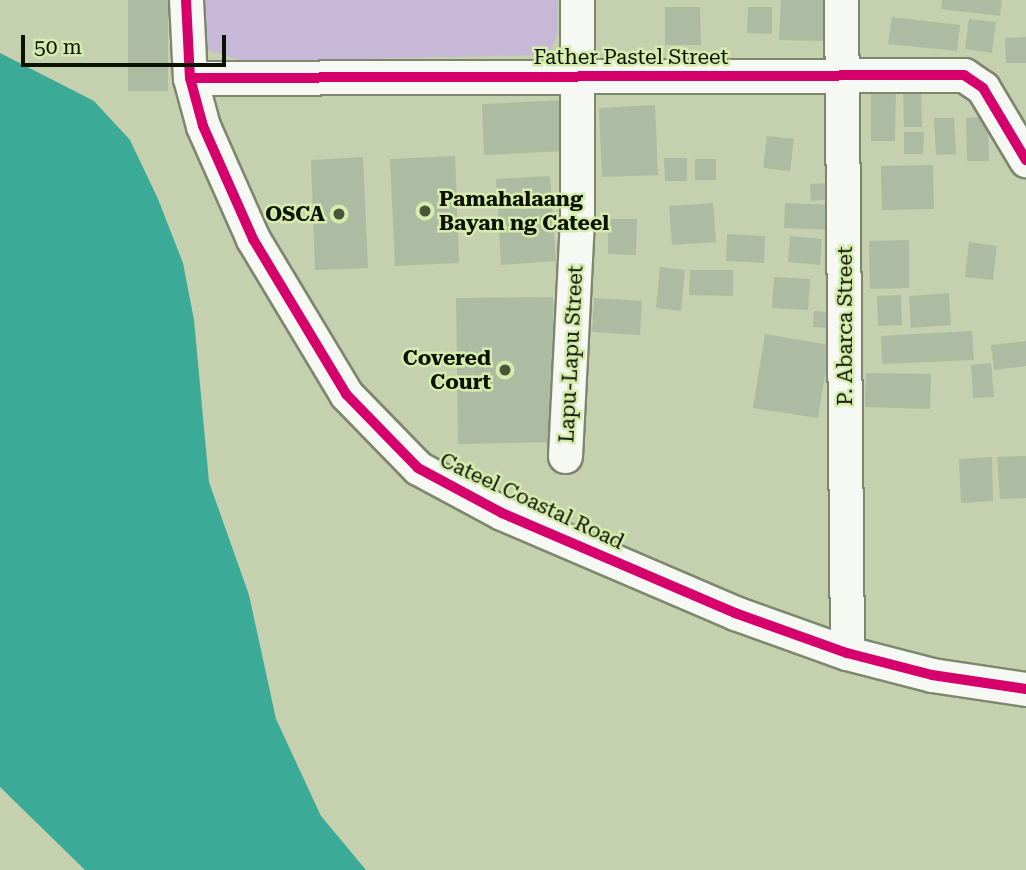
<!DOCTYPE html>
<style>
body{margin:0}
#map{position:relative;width:1026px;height:870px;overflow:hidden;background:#c4d0ae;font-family:"Roboto Serif",serif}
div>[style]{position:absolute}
.green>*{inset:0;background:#c8b8d8}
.water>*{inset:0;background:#3baa96}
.building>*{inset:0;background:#adbba2}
.roads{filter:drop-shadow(2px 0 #7e876c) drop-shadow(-2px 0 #7e876c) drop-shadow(0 2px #7e876c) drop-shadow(0 -2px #7e876c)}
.minor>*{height:33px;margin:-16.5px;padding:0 16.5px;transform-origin:16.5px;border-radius:16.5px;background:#f6f8f3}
.cycleway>*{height:10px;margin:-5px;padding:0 5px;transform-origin:5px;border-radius:5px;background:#d6006c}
.dots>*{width:19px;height:19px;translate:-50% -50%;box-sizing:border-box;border:4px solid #d5ecac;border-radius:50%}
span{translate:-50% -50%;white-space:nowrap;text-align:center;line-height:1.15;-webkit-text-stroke:5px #d5ecac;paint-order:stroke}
.street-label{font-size:21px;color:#0b1200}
.poi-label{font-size:21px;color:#0b1200;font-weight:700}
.left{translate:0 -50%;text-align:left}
.right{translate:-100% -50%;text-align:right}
.scale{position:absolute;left:21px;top:35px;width:205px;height:32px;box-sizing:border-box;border:4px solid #0b1200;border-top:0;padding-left:9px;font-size:21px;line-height:24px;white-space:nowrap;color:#0b1200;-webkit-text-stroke:5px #d5ecac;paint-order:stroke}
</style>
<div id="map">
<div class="green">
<i style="clip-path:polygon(202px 0,558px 0,558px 33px,551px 50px,536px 55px,244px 62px,206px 49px)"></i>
</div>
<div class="water">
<i style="clip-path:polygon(0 53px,94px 101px,130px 140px,158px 199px,183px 263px,194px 320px,209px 482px,249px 595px,276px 719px,321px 816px,366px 870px,85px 870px,0 787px)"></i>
</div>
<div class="building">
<i style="clip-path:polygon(128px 0,168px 0,168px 91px,128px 91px)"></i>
<i style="clip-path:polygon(781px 0,824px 0,823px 41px,779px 40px)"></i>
<i style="clip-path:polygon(942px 0,1002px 0,1000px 16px,941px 9px)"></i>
<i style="clip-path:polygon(665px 7px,700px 7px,701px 45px,665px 45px)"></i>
<i style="clip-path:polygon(748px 7px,772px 7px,772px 34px,747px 33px)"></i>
<i style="clip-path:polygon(892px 17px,960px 25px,957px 51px,888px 44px)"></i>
<i style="clip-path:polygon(969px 19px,996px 22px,992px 53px,965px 49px)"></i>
<i style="clip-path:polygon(1026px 37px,1026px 63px,1006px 63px,1005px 38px)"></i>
<i style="clip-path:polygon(903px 86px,921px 86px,922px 127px,904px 127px)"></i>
<i style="clip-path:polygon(871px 90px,896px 90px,895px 141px,871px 141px)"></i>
<i style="clip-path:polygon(564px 100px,566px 151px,484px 155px,482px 104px)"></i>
<i style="clip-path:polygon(655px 105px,658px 175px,602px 177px,599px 108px)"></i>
<i style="clip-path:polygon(988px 117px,989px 161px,967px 161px,966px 118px)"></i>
<i style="clip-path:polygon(934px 118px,954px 118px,956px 154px,936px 155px)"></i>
<i style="clip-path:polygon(904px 132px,924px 132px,923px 154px,904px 154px)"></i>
<i style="clip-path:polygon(767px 136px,794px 139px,790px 171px,763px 168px)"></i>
<i style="clip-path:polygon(455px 156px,459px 263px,395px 266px,390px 159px)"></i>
<i style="clip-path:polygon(363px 157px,368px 268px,315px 270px,311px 160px)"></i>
<i style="clip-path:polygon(664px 158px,687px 158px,687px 181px,665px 181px)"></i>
<i style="clip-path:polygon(695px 159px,716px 159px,716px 180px,695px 180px)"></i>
<i style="clip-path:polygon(933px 165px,934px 209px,882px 210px,881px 166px)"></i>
<i style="clip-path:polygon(550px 176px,556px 261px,501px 265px,496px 179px)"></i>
<i style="clip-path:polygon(830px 183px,831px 199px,811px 201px,810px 184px)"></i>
<i style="clip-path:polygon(713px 203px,716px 242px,672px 245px,669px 206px)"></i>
<i style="clip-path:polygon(785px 203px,832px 205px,831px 230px,784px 228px)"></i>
<i style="clip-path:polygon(608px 219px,637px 219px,636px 255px,608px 254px)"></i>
<i style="clip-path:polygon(727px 234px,765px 236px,764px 263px,726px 261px)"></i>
<i style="clip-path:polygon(790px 236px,822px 239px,820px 265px,788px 262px)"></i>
<i style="clip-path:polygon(909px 240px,909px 288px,870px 289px,869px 241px)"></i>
<i style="clip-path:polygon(969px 242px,997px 246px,993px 280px,965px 277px)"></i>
<i style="clip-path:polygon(660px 267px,685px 270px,681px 311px,656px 308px)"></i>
<i style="clip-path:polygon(690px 270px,733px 270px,733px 296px,689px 295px)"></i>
<i style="clip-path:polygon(774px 277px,810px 279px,808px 310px,772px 308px)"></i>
<i style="clip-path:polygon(949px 293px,951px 325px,911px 328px,909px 296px)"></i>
<i style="clip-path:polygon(901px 295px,902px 325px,878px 326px,877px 296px)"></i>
<i style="clip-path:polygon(553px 297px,555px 442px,458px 444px,456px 298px)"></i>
<i style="clip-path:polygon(594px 298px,642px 301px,640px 335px,592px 332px)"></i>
<i style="clip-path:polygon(814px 311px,831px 312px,830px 328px,813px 327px)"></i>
<i style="clip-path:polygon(972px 331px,974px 360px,882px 364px,881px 336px)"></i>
<i style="clip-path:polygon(765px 334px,830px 345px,818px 418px,753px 408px)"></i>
<i style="clip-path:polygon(1026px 341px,1026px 366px,994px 370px,991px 345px)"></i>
<i style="clip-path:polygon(991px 363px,994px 397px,973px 398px,971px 365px)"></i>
<i style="clip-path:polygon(866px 373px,931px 374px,930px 409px,865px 407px)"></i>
<i style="clip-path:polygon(1026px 456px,1026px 498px,1000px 499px,997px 457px)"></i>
<i style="clip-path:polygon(992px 457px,993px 501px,961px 503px,959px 459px)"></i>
</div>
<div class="roads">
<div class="minor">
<i style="left:186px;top:0;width:78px;rotate:87.1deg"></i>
<i style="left:190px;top:78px;width:50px;rotate:74.8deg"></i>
<i style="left:203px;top:126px;width:124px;rotate:66.1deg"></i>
<i style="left:253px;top:239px;width:181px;rotate:59deg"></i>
<i style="left:346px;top:394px;width:103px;rotate:45.8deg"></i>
<i style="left:418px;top:468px;width:95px;rotate:28.2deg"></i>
<i style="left:502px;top:513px;width:254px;rotate:23.2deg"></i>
<i style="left:735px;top:613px;width:119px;rotate:19.7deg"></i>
<i style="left:847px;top:653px;width:88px;rotate:14.5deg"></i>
<i style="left:932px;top:675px;width:95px;rotate:8.5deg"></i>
<i style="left:841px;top:0;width:653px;rotate:89.47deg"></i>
<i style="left:190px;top:78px;width:774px;rotate:-0.22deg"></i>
<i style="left:964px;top:75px;width:23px;rotate:34deg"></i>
<i style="left:983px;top:88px;width:84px;rotate:59.2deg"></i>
<i style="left:565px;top:456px;width:235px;rotate:-87.1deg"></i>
<i style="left:577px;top:221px;width:221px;rotate:-90deg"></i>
</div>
</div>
<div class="cycleway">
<i style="left:186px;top:0;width:78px;rotate:87.1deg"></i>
<i style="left:190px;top:78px;width:50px;rotate:74.8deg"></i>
<i style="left:203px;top:126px;width:124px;rotate:66.1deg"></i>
<i style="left:253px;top:239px;width:181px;rotate:59deg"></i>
<i style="left:346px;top:394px;width:103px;rotate:45.8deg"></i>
<i style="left:418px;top:468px;width:95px;rotate:28.2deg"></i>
<i style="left:502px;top:513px;width:254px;rotate:23.2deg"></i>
<i style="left:735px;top:613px;width:119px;rotate:19.7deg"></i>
<i style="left:847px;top:653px;width:88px;rotate:14.5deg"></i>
<i style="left:932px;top:675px;width:95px;rotate:8.5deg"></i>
<i style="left:190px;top:78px;width:774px;rotate:-0.22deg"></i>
<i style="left:964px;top:75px;width:23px;rotate:34deg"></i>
<i style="left:983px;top:88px;width:84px;rotate:59.2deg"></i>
</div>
<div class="dots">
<i style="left:425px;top:211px;background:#4c543d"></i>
<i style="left:339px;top:214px;background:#4c543d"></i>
<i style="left:505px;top:370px;background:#4c543d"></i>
</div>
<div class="street-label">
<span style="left:631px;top:57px">Father Pastel Street</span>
<span style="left:845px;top:326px;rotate:-90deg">P. Abarca Street</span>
<span style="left:571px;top:354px;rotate:-87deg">Lapu-Lapu Street</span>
<span style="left:532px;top:501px;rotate:25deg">Cateel Coastal Road</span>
</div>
<div class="poi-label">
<span class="left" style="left:439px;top:211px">Pamahalaang<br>Bayan ng Cateel</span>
<span class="right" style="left:325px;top:214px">OSCA</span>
<span class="right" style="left:491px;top:370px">Covered<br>Court</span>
</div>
<div class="scale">50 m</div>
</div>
